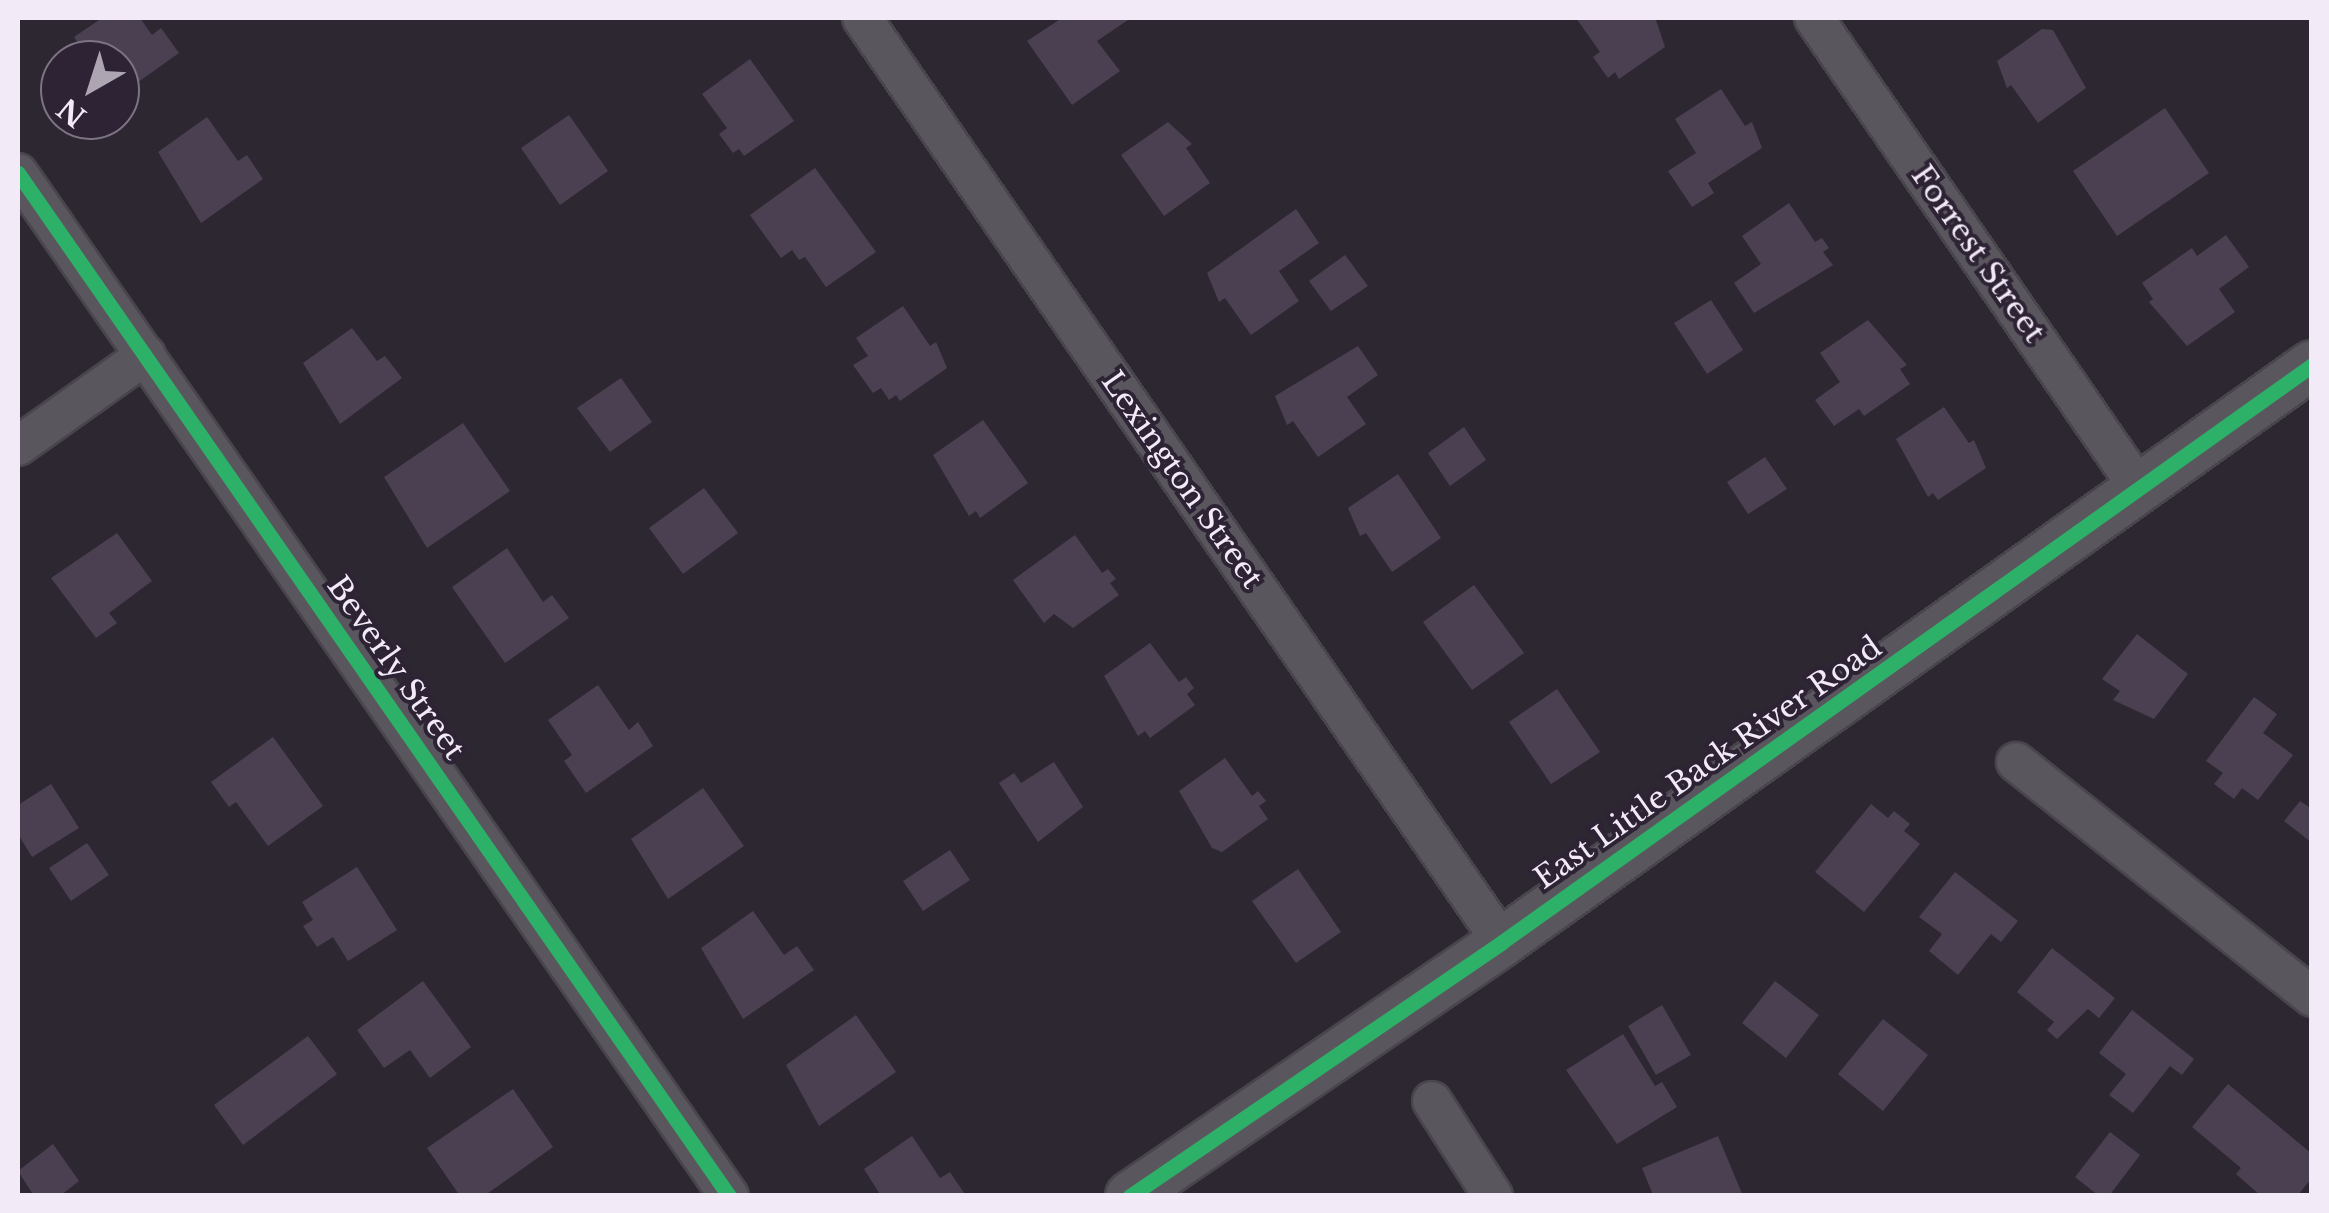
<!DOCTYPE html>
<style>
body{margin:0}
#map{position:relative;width:2329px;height:1213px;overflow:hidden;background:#2d2731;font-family:"Libre Baskerville",serif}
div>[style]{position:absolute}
.building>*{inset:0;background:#4b4051}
.roads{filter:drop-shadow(2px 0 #49454d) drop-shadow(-2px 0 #49454d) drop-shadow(0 2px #49454d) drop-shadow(0 -2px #49454d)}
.minor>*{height:38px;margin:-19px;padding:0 19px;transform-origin:19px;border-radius:19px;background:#5a565d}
.tertiary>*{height:48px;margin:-24px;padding:0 24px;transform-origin:24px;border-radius:24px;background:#5a565d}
.cycleway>*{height:15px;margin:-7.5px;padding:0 7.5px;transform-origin:7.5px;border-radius:7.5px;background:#2db169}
span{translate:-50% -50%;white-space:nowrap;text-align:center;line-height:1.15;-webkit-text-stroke:8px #2e2335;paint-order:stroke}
.street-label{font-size:30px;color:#f2ebf7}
.frame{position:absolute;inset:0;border:20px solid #f2ebf7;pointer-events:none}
.north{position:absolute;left:40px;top:40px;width:100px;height:100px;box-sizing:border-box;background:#2e2335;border:2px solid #7c7383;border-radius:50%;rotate:219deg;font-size:28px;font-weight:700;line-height:40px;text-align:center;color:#f2ebf7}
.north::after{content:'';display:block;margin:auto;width:35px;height:45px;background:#ada6b2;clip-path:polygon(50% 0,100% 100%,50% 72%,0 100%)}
</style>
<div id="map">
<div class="building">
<i style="clip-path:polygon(102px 18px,140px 18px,152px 35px,161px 28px,179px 53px,120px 95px,120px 60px,90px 60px,74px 37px)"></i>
<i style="clip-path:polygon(1062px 18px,1131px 18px,1097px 41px,1120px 71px,1072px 105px,1027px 41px)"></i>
<i style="clip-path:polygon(1576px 18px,1656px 20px,1665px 47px,1619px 79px,1615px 72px,1608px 78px,1593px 57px,1600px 52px)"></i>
<i style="clip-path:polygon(2042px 29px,2053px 30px,2086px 88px,2038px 123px,2011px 85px,2007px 88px,1997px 61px)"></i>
<i style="clip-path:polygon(750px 59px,794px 121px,744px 156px,739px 149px,733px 153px,719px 134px,727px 128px,702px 94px)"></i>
<i style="clip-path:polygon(1721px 89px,1745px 126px,1752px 122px,1762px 148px,1708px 183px,1714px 193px,1692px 207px,1668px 171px,1696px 153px,1675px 119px)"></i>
<i style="clip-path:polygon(2165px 108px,2209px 173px,2117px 236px,2073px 171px)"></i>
<i style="clip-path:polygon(569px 115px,608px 171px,560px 205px,521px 148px)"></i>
<i style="clip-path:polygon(207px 117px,238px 161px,247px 155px,263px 179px,201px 223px,158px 152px)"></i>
<i style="clip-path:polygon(1168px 122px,1192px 144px,1186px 148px,1210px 183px,1164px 216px,1121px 155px)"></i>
<i style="clip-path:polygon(815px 168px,876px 252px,826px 287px,805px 257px,799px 260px,792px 250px,781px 258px,750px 215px)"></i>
<i style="clip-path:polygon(1789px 203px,1815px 242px,1822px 238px,1829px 248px,1823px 252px,1833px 265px,1754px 313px,1734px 283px,1761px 264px,1742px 236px)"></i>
<i style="clip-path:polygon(1296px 209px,1319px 243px,1279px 271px,1299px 301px,1251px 335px,1225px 298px,1219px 302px,1207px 273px)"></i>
<i style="clip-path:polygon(2226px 235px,2249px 267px,2219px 289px,2235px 312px,2187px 346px,2149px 302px,2153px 299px,2142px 283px,2192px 248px,2197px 256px)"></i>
<i style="clip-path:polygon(1345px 255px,1368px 286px,1331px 311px,1309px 281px)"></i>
<i style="clip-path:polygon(1711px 300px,1743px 350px,1707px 374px,1674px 323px)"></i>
<i style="clip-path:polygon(903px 306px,930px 346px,936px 342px,947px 368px,900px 401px,896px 395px,889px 400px,881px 388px,873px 393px,853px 365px,868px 356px,856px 338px)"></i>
<i style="clip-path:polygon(1868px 320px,1907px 365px,1900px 369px,1910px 384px,1864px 416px,1859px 409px,1834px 426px,1815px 400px,1840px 382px,1820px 353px)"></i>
<i style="clip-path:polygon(352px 328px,377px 361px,385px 356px,402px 378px,340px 424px,303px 363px)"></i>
<i style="clip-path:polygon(1358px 346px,1378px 375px,1347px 397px,1366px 424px,1318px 457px,1293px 421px,1287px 425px,1275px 396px)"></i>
<i style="clip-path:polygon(621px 378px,652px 422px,610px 452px,577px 408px)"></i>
<i style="clip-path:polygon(1944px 407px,1969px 443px,1974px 440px,1986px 468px,1938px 500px,1933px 493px,1928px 497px,1896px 439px)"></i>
<i style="clip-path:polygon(983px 420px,1028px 483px,980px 518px,976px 511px,969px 516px,933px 455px)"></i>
<i style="clip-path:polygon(463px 423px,510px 491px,427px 548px,384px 477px)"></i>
<i style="clip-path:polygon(1464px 427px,1486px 460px,1450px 486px,1428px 453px)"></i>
<i style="clip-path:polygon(1765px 457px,1787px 489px,1748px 514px,1727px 482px)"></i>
<i style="clip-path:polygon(1398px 474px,1441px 538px,1392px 572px,1366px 533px,1360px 536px,1348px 508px)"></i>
<i style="clip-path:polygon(704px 488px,738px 533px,683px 574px,649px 528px)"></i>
<i style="clip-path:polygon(117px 533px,152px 581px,109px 613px,117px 623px,96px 638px,51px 578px)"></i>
<i style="clip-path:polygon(1075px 535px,1102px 573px,1108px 569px,1116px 579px,1110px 583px,1119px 595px,1073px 628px,1054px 614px,1044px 623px,1013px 580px)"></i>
<i style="clip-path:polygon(507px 548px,543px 602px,552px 595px,569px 618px,505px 663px,452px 587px)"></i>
<i style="clip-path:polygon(1474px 585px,1524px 653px,1472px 690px,1423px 622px)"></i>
<i style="clip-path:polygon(2137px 634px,2188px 674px,2154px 719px,2113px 700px,2120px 691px,2102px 679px)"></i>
<i style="clip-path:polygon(1150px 643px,1179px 682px,1186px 677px,1194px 688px,1187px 694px,1195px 705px,1150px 738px,1145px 731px,1138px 736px,1104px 676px)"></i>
<i style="clip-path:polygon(598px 685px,629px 730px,638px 722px,653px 746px,586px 793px,564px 761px,572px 755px,548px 720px)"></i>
<i style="clip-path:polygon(1557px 689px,1600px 752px,1551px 784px,1509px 722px)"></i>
<i style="clip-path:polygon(2254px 697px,2277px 714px,2263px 733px,2293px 755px,2258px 800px,2242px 788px,2234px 799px,2214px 784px,2223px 773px,2206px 761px)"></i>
<i style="clip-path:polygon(273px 737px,323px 806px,268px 846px,236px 802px,229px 807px,211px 782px)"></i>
<i style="clip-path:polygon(1225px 758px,1252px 796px,1258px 791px,1266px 801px,1259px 806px,1268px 819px,1222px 852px,1212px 848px,1179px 791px)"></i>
<i style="clip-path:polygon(1054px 762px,1083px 807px,1038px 842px,999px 783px,1014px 773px,1021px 783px)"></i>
<i style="clip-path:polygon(51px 784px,79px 828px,32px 857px,18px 834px,18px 805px)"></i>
<i style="clip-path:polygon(703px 788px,744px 846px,668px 899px,631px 839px)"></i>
<i style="clip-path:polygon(2300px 801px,2312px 809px,2312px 843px,2284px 821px)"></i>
<i style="clip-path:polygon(1871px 804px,1888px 818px,1894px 811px,1910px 824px,1904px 831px,1920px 844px,1864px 912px,1815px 872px)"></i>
<i style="clip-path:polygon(87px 843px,109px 875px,71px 901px,49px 868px)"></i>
<i style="clip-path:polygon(950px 850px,970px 880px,923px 911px,903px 881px)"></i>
<i style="clip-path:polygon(357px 867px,397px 930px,348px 961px,333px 937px,317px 947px,303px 926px,313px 920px,302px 902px)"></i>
<i style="clip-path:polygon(1298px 869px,1341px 932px,1296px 963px,1252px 901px)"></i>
<i style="clip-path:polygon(1955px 872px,2018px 921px,2001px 942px,1991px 934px,1958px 975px,1929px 951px,1942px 934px,1919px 917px)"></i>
<i style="clip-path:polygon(753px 911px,784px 955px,797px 946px,814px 970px,743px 1019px,701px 948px)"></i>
<i style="clip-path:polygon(2052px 948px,2115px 998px,2099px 1018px,2088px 1009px,2057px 1039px,2047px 1030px,2054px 1022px,2017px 992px)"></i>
<i style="clip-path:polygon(423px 981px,471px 1047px,430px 1078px,410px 1050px,384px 1068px,357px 1030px)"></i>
<i style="clip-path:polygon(1775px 981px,1819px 1015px,1786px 1058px,1742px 1023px)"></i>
<i style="clip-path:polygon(1662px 1005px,1691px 1055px,1656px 1075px,1628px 1026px)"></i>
<i style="clip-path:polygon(2132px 1010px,2194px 1059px,2182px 1075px,2170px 1066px,2133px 1113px,2109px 1095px,2126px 1074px,2099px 1053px)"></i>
<i style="clip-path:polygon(856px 1015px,896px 1072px,819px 1126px,786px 1065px)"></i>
<i style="clip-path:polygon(1883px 1019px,1928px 1055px,1883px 1111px,1838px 1074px)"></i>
<i style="clip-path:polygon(1623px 1034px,1655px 1086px,1662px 1082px,1677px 1107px,1617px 1144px,1566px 1070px)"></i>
<i style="clip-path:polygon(308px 1036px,337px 1074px,243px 1145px,214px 1105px)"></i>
<i style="clip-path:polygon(2228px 1084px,2312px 1154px,2312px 1178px,2297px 1196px,2261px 1196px,2236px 1174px,2241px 1168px,2192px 1127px)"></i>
<i style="clip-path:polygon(513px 1089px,553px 1147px,484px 1196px,460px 1196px,427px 1148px)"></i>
<i style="clip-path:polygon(2110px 1132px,2140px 1155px,2109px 1196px,2099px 1196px,2075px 1177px)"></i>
<i style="clip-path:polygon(912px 1136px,940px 1178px,950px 1172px,966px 1196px,881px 1196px,864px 1169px)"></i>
<i style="clip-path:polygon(1718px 1136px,1743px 1196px,1653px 1195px,1642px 1168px)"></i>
<i style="clip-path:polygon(53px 1144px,79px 1181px,60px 1196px,34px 1196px,18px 1171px)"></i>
</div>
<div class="roads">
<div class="minor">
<i style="left:862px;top:18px;width:1124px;rotate:55.29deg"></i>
<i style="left:1814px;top:18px;width:575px;rotate:55.34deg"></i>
<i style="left:18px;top:173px;width:1246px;rotate:55.2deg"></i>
<i style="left:18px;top:446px;width:157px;rotate:-35.4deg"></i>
<i style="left:2016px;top:762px;width:378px;rotate:38.4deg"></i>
<i style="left:1432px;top:1101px;width:113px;rotate:57.3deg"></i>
</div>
<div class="tertiary">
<i style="left:1130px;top:1196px;width:450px;rotate:-34.3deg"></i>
<i style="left:1502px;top:942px;width:994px;rotate:-35.46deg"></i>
</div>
</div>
<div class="cycleway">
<i style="left:18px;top:173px;width:1246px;rotate:55.2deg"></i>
<i style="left:1130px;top:1196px;width:450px;rotate:-34.3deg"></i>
<i style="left:1502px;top:942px;width:994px;rotate:-35.46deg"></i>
</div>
<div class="street-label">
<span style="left:1978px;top:254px;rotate:55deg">Forrest Street</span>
<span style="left:1182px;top:480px;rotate:55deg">Lexington Street</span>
<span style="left:396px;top:668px;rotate:55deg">Beverly Street</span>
<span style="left:1708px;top:763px;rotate:-35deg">East Little Back River Road</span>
</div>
<div class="frame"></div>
<div class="north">N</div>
</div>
